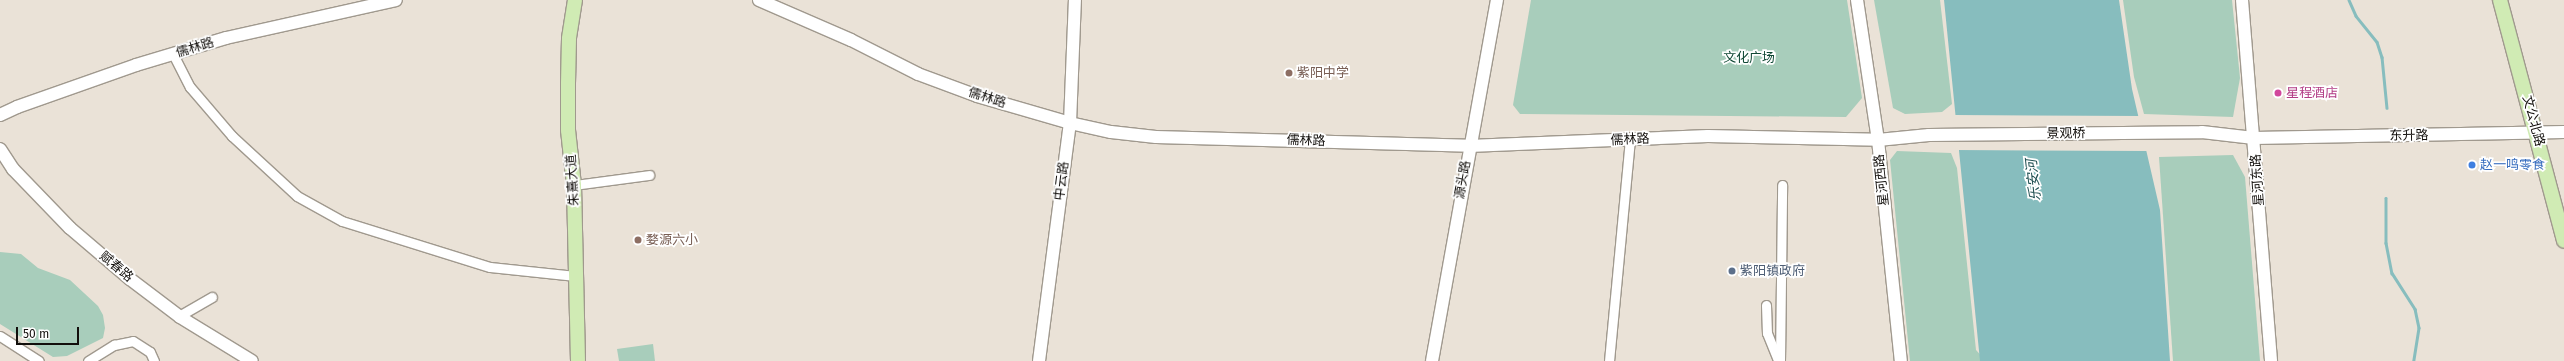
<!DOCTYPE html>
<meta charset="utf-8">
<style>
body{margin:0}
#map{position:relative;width:2564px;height:361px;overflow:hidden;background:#eae2d7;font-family:"Fira Sans","Noto Sans SC",sans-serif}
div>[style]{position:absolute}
.green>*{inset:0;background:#a8cdbb}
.water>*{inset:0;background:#87bdbe}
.pier>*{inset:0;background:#eae2d7}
.stream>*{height:2.5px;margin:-1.25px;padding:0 1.25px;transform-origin:1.25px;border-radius:1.25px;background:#87bdbe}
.roads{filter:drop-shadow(1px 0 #a0998e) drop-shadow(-1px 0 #a0998e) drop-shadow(0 1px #a0998e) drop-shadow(0 -1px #a0998e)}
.street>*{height:9px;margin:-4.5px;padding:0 4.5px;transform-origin:4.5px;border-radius:4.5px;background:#fff}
.secondary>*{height:12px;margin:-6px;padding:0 6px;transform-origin:6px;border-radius:6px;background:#fff}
.primary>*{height:14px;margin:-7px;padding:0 7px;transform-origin:7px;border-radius:7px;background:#d0ebb4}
.dots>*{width:11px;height:11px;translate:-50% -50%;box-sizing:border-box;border:2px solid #fff;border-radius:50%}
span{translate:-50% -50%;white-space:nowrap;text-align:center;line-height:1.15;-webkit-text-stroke:3.5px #fff;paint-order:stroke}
.street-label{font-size:13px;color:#120f0c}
.park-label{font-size:13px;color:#0f4834}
.education-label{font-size:13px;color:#785e54}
.left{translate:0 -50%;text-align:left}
.hotel-label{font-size:13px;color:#b23c85}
.shop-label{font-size:13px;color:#366cbe}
.service-label{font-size:13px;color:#4e5e75}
.water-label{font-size:14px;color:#1f4f51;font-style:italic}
.scale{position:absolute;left:16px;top:327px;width:63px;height:18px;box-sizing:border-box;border:2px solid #120f0c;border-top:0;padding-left:5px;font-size:12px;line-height:14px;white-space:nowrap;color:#120f0c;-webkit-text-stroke:3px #fff;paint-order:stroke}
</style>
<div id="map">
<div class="green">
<i style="clip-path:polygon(1531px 0,1847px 0,1862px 98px,1846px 117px,1520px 114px,1513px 105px)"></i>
<i style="clip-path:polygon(1874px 0,1940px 0,1952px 104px,1942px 112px,1905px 114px,1893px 108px)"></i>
<i style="clip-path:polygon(2123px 0,2232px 0,2240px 78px,2233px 117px,2144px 114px,2134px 77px)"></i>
<i style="clip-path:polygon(1897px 151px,1951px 153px,1957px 168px,1976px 350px,1986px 361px,1910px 361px,1890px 160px)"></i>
<i style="clip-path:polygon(2233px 155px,2245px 177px,2260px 361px,2173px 361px,2159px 157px)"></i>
<i style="clip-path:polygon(0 252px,21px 254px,38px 268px,70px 280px,98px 306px,103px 315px,105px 328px,103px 338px,67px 356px,53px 357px,0 324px)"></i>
<i style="clip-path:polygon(653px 344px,655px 361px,619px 361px,617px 349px)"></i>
</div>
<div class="water">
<i style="clip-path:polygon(1944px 0,2119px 0,2132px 89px,2160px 210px,2170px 361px,1980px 361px)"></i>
</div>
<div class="pier">
<i style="clip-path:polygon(1953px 115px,2141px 116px,2148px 151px,1956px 150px)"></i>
</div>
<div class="stream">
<i style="left:2349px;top:0;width:17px;rotate:66deg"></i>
<i style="left:2356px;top:16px;width:33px;rotate:51deg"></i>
<i style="left:2377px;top:42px;width:16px;rotate:72deg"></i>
<i style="left:2382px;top:57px;width:51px;rotate:84.4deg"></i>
<i style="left:2386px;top:198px;width:45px;rotate:90deg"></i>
<i style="left:2386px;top:243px;width:31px;rotate:79deg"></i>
<i style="left:2392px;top:273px;width:43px;rotate:57.4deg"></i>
<i style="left:2415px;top:309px;width:19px;rotate:78deg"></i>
<i style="left:2419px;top:328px;width:33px;rotate:99deg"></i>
</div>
<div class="roads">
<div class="street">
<i style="left:173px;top:54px;width:37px;rotate:63deg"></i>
<i style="left:190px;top:87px;width:65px;rotate:49.4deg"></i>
<i style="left:232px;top:136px;width:88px;rotate:42.7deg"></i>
<i style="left:297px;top:196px;width:51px;rotate:29.1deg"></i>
<i style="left:342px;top:221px;width:155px;rotate:17.3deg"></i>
<i style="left:490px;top:267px;width:86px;rotate:6deg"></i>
<i style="left:574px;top:185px;width:76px;rotate:-7.6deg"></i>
<i style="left:1766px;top:305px;width:28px;rotate:88deg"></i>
<i style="left:1767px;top:333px;width:29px;rotate:68deg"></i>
<i style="left:179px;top:316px;width:38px;rotate:-30deg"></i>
<i style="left:0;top:336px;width:46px;rotate:32.7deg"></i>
<i style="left:88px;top:361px;width:31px;rotate:-32deg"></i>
<i style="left:114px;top:345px;width:19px;rotate:-12deg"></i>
<i style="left:133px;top:341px;width:20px;rotate:33deg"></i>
<i style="left:150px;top:352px;width:10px;rotate:66deg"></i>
<i style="left:1609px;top:361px;width:222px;rotate:-84.6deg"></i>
<i style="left:1780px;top:361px;width:176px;rotate:-89.3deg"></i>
</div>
<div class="secondary">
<i style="left:759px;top:0;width:100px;rotate:23.5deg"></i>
<i style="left:851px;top:40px;width:75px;rotate:26.9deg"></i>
<i style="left:918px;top:74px;width:63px;rotate:20.4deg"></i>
<i style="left:977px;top:96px;width:97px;rotate:16.2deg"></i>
<i style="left:1070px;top:123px;width:42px;rotate:12.4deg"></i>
<i style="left:1111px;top:132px;width:45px;rotate:6.3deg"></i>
<i style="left:1156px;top:137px;width:313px;rotate:1.6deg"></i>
<i style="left:1469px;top:146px;width:239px;rotate:-2.4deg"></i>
<i style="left:1708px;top:136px;width:170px;rotate:1.3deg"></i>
<i style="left:1878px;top:140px;width:51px;rotate:-5.6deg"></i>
<i style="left:1929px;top:135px;width:273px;rotate:-0.6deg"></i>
<i style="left:2202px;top:132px;width:52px;rotate:6.6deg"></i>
<i style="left:2254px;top:138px;width:310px;rotate:-1.1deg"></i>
<i style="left:1857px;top:0;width:142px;rotate:81.5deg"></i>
<i style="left:1878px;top:140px;width:222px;rotate:84.1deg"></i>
<i style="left:2242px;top:0;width:362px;rotate:85.4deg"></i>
<i style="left:0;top:115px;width:19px;rotate:-25deg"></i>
<i style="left:17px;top:107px;width:126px;rotate:-19.4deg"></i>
<i style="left:136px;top:65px;width:94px;rotate:-16.7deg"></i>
<i style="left:226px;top:38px;width:174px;rotate:-12.6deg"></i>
<i style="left:0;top:149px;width:24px;rotate:57deg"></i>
<i style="left:13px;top:169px;width:82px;rotate:46deg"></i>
<i style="left:70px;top:228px;width:79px;rotate:40.4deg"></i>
<i style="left:130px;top:279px;width:63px;rotate:37.2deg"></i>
<i style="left:180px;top:317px;width:84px;rotate:31.4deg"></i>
<i style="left:1039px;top:361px;width:240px;rotate:-82.6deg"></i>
<i style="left:1070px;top:123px;width:123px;rotate:-87.7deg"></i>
<i style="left:1432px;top:361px;width:367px;rotate:-79.8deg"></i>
</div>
<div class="primary">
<i style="left:575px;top:0;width:39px;rotate:99deg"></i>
<i style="left:569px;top:39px;width:44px;rotate:91.3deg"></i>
<i style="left:568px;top:83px;width:47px;rotate:90deg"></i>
<i style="left:568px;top:130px;width:55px;rotate:83.8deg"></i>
<i style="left:574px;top:185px;width:176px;rotate:88.7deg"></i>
<i style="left:2500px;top:0;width:249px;rotate:75.1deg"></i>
</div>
</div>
<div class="dots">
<i style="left:1289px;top:73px;background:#8d6e63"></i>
<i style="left:2278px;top:93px;background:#d1479c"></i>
<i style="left:2472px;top:165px;background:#3f7fe0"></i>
<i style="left:638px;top:240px;background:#8d6e63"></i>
<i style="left:1732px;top:271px;background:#5c6f8a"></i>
</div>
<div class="street-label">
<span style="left:195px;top:48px;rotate:-17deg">儒林路</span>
<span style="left:987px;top:98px;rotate:18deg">儒林路</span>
<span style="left:2533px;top:121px;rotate:75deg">文公北路</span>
<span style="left:2066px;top:134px;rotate:-1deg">景观桥</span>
<span style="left:2409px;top:136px;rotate:-1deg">东升路</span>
<span style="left:1630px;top:140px;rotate:-3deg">儒林路</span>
<span style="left:1306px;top:141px;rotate:2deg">儒林路</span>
<span style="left:573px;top:180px;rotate:-94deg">朱熹大道</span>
<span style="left:1463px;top:180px;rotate:-80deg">源头路</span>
<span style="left:1882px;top:180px;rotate:-96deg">星河西路</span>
<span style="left:2258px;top:180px;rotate:-94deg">星河东路</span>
<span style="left:1062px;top:181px;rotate:-83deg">中云路</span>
<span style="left:116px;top:267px;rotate:40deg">赋春路</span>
</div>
<div class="park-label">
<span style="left:1749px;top:58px">文化广场</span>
</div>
<div class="education-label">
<span class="left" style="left:1297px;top:73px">紫阳中学</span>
<span class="left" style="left:646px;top:240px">婺源六小</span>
</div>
<div class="hotel-label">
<span class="left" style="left:2286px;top:93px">星程酒店</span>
</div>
<div class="shop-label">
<span class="left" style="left:2480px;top:165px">赵一鸣零食</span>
</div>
<div class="service-label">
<span class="left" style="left:1740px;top:271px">紫阳镇政府</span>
</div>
<div class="water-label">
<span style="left:2034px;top:180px;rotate:-96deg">乐安河</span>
</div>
<div class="scale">50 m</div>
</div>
